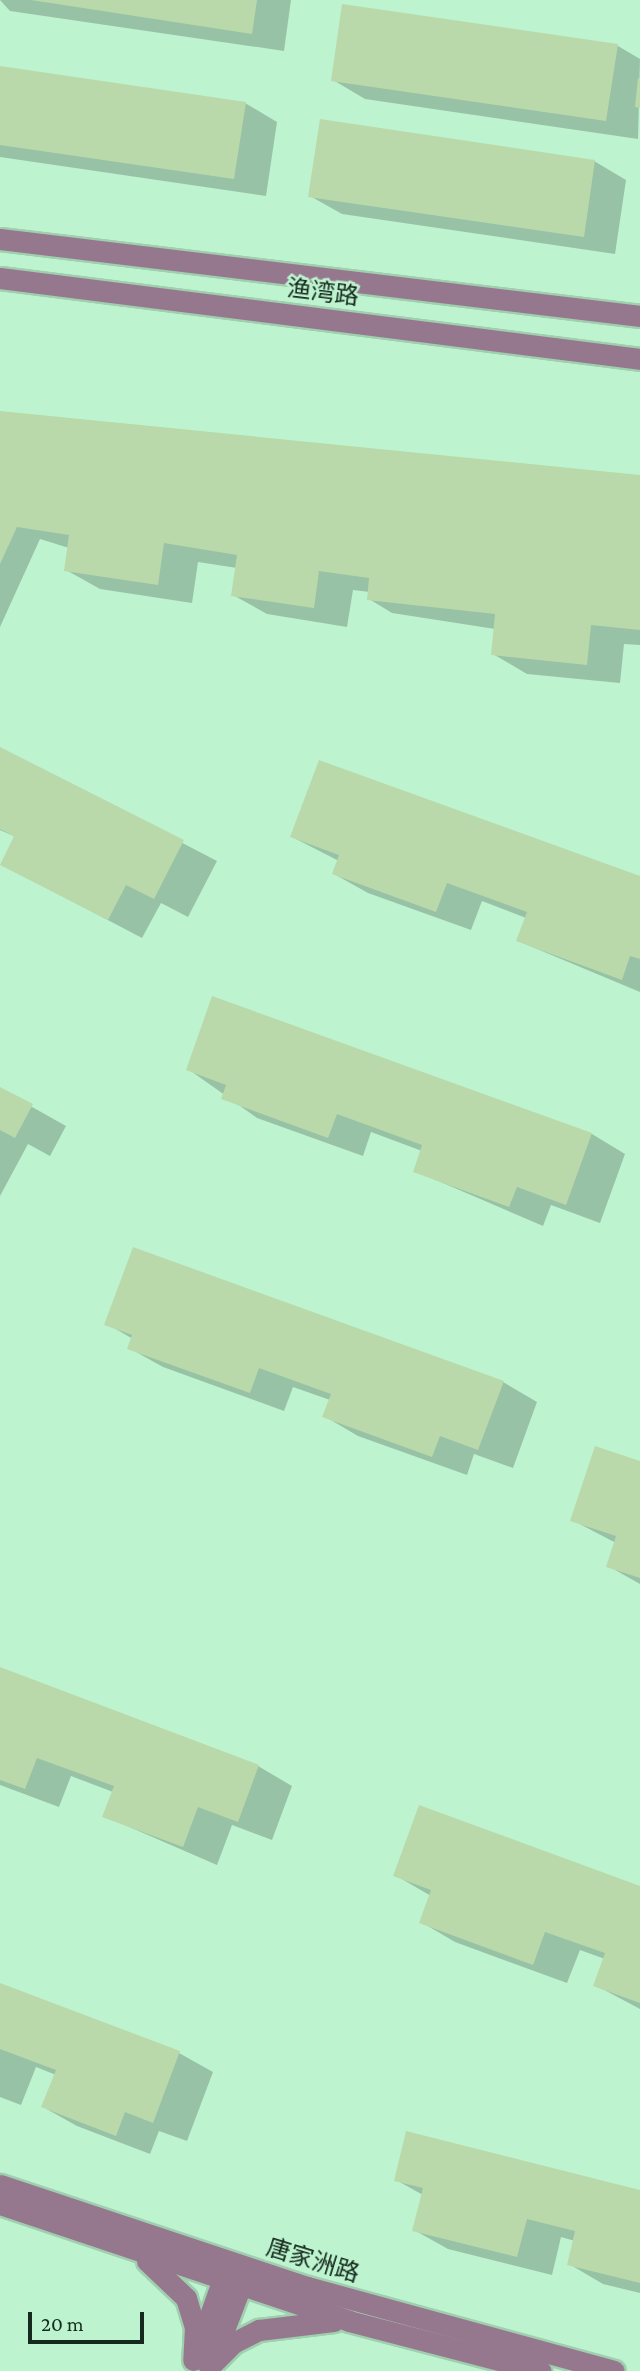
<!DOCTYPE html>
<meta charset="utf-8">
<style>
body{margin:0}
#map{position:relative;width:640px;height:2371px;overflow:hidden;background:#bef3d0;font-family:"Crimson Pro","Noto Sans SC",serif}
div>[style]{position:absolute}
.shadow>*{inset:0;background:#0003}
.building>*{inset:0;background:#b9d9ab}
.roads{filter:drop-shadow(2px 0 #a0cfb0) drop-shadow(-2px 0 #a0cfb0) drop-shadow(0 2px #a0cfb0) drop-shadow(0 -2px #a0cfb0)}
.secondary>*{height:21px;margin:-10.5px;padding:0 10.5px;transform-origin:10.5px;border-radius:10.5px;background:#96788e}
span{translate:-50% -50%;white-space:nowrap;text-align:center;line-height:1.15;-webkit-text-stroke:5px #bef3d0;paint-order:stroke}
.street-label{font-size:24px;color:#152a1d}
.scale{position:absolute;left:28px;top:2312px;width:116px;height:32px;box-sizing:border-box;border:4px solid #152a1d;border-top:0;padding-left:9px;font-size:21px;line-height:24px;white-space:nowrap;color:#152a1d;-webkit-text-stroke:5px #bef3d0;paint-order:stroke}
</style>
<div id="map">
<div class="shadow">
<i style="clip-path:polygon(0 0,291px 0,284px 51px,10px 11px)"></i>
<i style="clip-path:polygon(618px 46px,640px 59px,638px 139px,365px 99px,333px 80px)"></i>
<i style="clip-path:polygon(0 67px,245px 103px,277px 122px,266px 196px,0 157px)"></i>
<i style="clip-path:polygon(594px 161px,626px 180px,615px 254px,342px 214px,310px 196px)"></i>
<i style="clip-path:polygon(0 413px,640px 477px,640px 645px,624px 644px,620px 683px,527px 674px,493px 654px,495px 629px,392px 613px,369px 599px,370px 592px,353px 590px,347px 627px,267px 614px,233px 595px,237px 568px,198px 562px,192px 603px,100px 589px,66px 570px,69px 548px,40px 539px,0 627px)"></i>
<i style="clip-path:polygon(0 748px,217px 861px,188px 917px,161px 903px,142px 938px,1px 864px,16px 837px,0 830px)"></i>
<i style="clip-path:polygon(292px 837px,640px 878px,640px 992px,518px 941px,526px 918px,482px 901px,471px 930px,368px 893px,334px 874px,339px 861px)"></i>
<i style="clip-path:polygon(188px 1069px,592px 1134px,625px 1154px,600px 1223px,551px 1205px,543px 1226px,415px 1171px,422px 1151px,371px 1132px,363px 1156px,257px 1118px)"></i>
<i style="clip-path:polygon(0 1089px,66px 1126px,50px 1156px,28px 1144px,0 1196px)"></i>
<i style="clip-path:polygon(107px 1324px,503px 1382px,537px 1402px,513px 1468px,474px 1454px,467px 1475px,358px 1436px,324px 1416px,330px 1400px,293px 1387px,284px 1411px,163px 1367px,129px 1348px,133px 1339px)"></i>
<i style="clip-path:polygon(640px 1463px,640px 1584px,608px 1566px,616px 1543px,572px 1520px)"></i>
<i style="clip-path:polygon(0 1669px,258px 1766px,292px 1786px,272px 1840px,232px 1825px,217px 1865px,104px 1816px,113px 1792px,71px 1776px,59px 1807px,0 1785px)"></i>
<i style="clip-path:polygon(395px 1875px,640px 1888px,640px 2009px,595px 1985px,605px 1959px,580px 1950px,567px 1983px,455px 1942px,421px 1922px,431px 1896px)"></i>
<i style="clip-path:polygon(0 1985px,179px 2053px,213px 2072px,187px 2141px,159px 2131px,150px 2154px,77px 2126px,43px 2107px,56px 2075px,36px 2067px,21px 2105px,0 2097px)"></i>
<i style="clip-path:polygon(396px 2180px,640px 2192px,640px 2293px,603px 2284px,569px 2264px,575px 2241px,561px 2237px,552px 2275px,448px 2249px,414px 2230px,423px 2195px)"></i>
</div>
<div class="building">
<i style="clip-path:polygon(31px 0,257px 0,252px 34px)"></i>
<i style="clip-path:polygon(342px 4px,618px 44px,606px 121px,331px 81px)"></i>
<i style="clip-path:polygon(0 66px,246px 102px,234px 179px,0 145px)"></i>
<i style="clip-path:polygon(638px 78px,640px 78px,640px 108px,635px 107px)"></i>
<i style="clip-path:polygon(320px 119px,595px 160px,584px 237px,308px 197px)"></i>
<i style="clip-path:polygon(0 411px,640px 475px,640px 630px,591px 625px,587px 665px,491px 655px,495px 614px,367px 600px,369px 578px,319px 571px,314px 608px,231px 596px,237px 555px,164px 543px,158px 585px,64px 571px,69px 535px,17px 527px,0 564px)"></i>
<i style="clip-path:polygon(0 747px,184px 840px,154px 899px,126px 885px,108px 920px,0 865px,14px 836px,0 829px)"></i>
<i style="clip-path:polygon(319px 760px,640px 876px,640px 959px,630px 956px,622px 980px,516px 941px,527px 912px,447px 883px,436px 912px,332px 874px,339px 855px,290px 837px)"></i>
<i style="clip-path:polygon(212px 996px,592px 1133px,566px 1205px,517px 1187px,509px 1207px,413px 1172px,422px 1145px,337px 1114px,328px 1138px,221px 1099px,226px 1085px,186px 1070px)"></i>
<i style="clip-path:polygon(0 1087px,33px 1104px,15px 1138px,0 1130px)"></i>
<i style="clip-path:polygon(133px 1247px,504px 1381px,478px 1450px,440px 1436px,432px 1457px,322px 1417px,331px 1394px,259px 1368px,250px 1393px,127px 1349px,132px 1335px,104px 1325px)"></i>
<i style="clip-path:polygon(595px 1446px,640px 1461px,640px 1578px,606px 1567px,616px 1536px,570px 1521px)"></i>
<i style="clip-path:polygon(0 1667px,259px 1765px,238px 1822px,198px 1807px,183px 1847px,102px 1817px,114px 1786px,37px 1758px,25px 1789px,0 1780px)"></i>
<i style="clip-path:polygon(419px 1805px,640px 1886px,640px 2003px,593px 1986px,605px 1953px,545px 1932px,533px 1965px,419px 1923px,431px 1890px,393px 1876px)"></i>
<i style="clip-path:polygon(0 1983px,180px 2051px,153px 2123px,125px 2112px,116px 2136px,41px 2107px,56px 2070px,0 2049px)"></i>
<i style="clip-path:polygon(406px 2131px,640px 2190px,640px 2283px,567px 2265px,575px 2231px,527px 2219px,517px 2257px,412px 2231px,423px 2188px,394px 2181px)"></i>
</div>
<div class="roads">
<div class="secondary">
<i style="left:0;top:239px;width:645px;rotate:6.86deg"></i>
<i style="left:0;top:278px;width:645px;rotate:7.21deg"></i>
<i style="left:0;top:2185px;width:324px;rotate:18.4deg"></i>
<i style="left:307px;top:2287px;width:318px;rotate:15.3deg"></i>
<i style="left:0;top:2204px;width:368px;rotate:18.5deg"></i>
<i style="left:349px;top:2321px;width:198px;rotate:14.6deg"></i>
<i style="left:147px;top:2261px;width:54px;rotate:43.5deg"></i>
<i style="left:186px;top:2298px;width:30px;rotate:73deg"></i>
<i style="left:195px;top:2327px;width:33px;rotate:93deg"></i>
<i style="left:199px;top:2346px;width:81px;rotate:-70.4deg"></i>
<i style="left:214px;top:2356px;width:87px;rotate:-69.1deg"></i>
<i style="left:209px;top:2367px;width:34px;rotate:-45deg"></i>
<i style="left:233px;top:2343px;width:29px;rotate:-27deg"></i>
<i style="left:259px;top:2330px;width:75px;rotate:-6.9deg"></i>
</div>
</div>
<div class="street-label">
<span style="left:323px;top:292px;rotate:7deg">渔湾路</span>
<span style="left:313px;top:2260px;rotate:17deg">唐家洲路</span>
</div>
<div class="scale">20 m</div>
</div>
